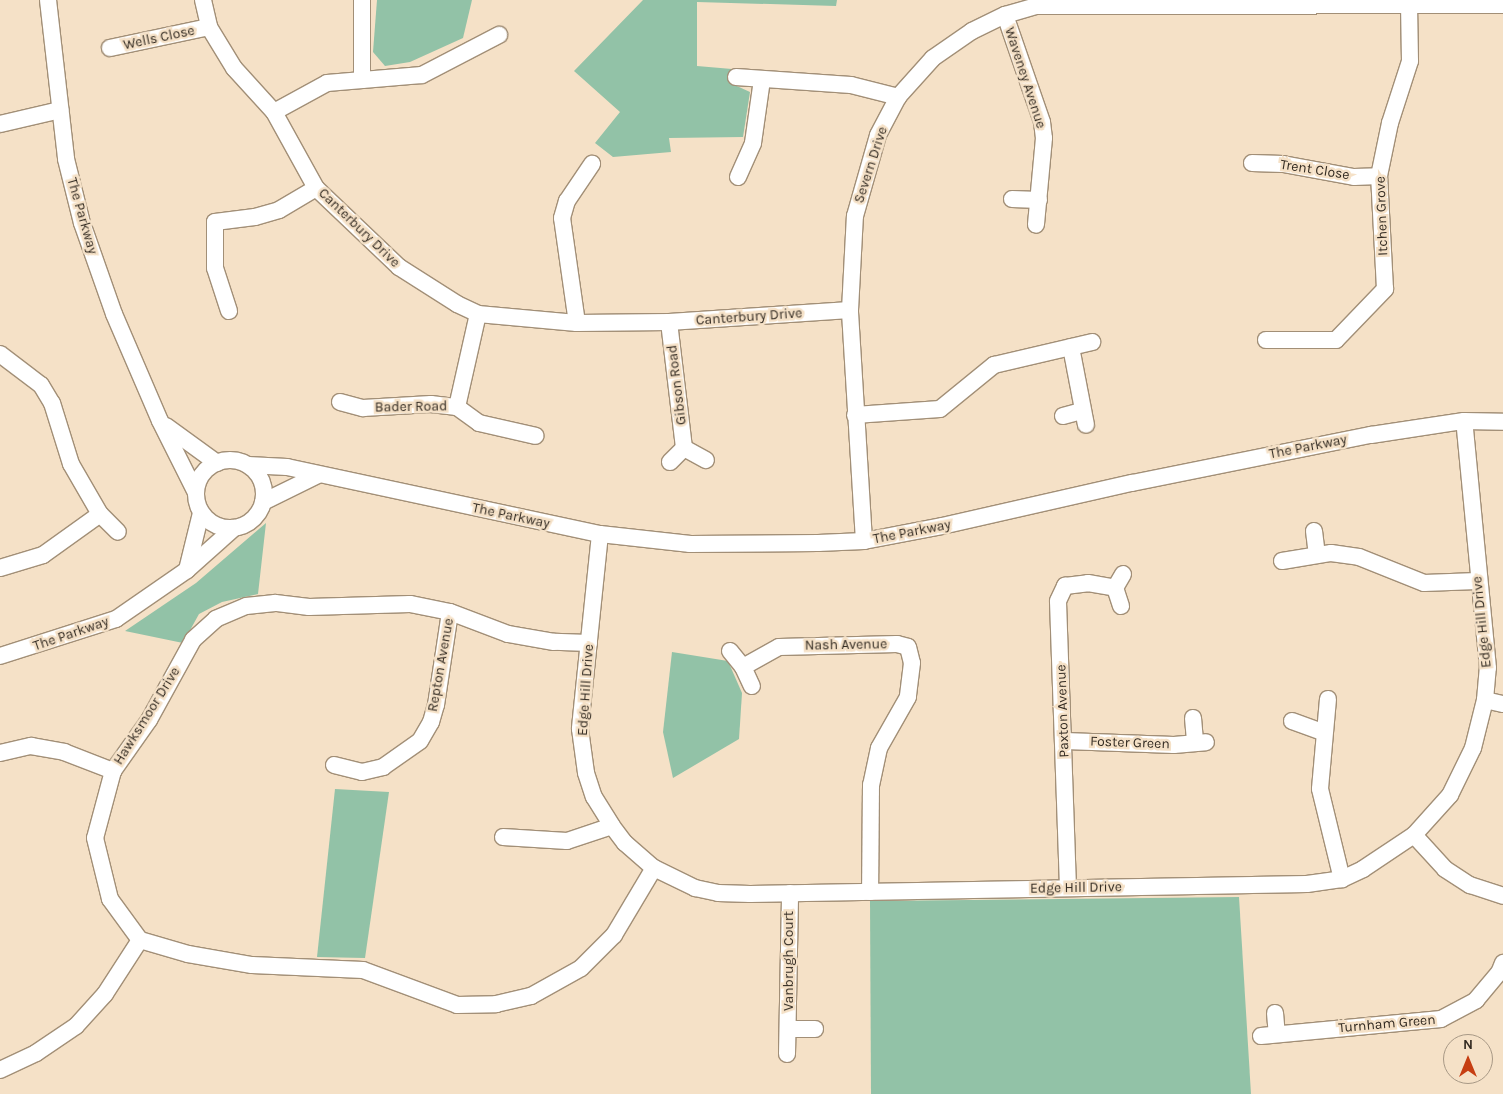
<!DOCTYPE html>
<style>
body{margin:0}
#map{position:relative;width:1503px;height:1094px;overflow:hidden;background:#f5e1c7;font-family:Karla,sans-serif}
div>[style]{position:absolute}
.green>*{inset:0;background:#92c2a7}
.roads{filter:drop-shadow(1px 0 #a28f77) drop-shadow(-1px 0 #a28f77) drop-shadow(0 1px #a28f77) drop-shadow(0 -1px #a28f77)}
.minor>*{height:16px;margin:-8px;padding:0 8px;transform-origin:8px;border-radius:8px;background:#fff}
.minor>.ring{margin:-8px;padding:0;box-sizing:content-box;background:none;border:16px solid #fff;border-radius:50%}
span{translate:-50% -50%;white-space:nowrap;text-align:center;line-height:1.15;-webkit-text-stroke:5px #f5e1c7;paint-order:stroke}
.street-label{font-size:14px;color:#332b22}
.north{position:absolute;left:1443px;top:1034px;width:50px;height:50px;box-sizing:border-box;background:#f5e1c7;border:1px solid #a79885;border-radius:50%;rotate:0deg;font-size:14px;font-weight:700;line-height:20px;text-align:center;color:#332b22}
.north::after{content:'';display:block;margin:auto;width:18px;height:22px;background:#c63e12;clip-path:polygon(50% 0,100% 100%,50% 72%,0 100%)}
</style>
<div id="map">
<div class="green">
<i style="clip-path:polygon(377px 0,472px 0,463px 38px,410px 62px,385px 66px,373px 52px)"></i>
<i style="clip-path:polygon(643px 0,837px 0,836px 6px,697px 2px,697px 66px,732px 69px,728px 82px,750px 92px,743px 137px,669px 138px,671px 152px,613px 157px,595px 143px,620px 112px,574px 71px)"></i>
<i style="clip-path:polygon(266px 523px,258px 594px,222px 602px,199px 614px,183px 643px,125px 631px,196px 583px)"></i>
<i style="clip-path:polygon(672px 652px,728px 661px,742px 693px,739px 739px,673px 778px,663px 732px)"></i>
<i style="clip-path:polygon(335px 789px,389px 792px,365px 958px,317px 957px)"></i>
<i style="clip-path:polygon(1239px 897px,1251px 1094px,871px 1094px,870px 901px)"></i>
</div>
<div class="roads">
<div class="minor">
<i style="left:48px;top:0;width:160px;rotate:83.5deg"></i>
<i style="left:66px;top:159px;width:66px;rotate:76deg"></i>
<i style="left:82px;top:223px;width:96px;rotate:70.6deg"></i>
<i style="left:114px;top:314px;width:116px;rotate:66.7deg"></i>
<i style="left:160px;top:421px;width:80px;rotate:63.4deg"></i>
<i style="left:203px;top:0;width:28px;rotate:77deg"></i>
<i style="left:209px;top:27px;width:48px;rotate:58.6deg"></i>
<i style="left:234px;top:68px;width:59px;rotate:47.7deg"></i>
<i style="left:274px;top:112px;width:87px;rotate:61.1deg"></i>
<i style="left:316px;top:188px;width:115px;rotate:43.6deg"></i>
<i style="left:399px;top:267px;width:69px;rotate:32.5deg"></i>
<i style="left:457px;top:304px;width:23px;rotate:25deg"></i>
<i style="left:478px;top:314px;width:99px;rotate:5.2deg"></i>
<i style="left:577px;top:323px;width:92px;rotate:-0.6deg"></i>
<i style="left:669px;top:322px;width:181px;rotate:-3.8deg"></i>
<i style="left:1005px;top:15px;width:113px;rotate:70.9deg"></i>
<i style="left:1042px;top:122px;width:16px;rotate:83deg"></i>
<i style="left:1044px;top:138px;width:87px;rotate:95.3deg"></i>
<i style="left:110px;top:48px;width:101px;rotate:-12deg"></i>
<i style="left:736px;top:77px;width:115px;rotate:4deg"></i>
<i style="left:851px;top:85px;width:49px;rotate:14.3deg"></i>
<i style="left:362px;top:80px;width:80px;rotate:-90deg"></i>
<i style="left:274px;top:112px;width:60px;rotate:-28.7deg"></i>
<i style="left:327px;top:83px;width:95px;rotate:-4.8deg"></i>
<i style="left:422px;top:75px;width:87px;rotate:-27.5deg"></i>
<i style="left:0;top:124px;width:62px;rotate:-13.1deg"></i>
<i style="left:1252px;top:163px;width:31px;rotate:2deg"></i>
<i style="left:1283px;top:164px;width:72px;rotate:10.4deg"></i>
<i style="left:1354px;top:177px;width:25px;rotate:-2deg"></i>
<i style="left:738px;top:177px;width:37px;rotate:-66deg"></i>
<i style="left:753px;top:143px;width:64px;rotate:-81.9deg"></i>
<i style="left:1012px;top:199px;width:27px;rotate:2deg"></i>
<i style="left:229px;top:311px;width:45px;rotate:-108deg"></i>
<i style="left:215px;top:268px;width:46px;rotate:-90deg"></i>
<i style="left:215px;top:222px;width:40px;rotate:-7.1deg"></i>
<i style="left:255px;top:217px;width:25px;rotate:-16deg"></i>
<i style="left:279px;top:210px;width:43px;rotate:-30.7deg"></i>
<i style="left:669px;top:322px;width:127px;rotate:83.2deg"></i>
<i style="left:577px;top:323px;width:106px;rotate:-98.1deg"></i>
<i style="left:562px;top:218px;width:18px;rotate:-74deg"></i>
<i style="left:567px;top:201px;width:45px;rotate:-56deg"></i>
<i style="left:1266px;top:340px;width:70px"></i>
<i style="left:1336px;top:340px;width:71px;rotate:-46.1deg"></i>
<i style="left:1385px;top:289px;width:113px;rotate:-93deg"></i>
<i style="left:1379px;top:176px;width:54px;rotate:-78.3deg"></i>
<i style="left:1390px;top:123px;width:65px;rotate:-72.1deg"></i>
<i style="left:1410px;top:61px;width:55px;rotate:-91deg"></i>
<i style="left:1071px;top:347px;width:79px;rotate:79.1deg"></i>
<i style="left:0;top:354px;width:51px;rotate:37.1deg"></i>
<i style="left:41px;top:385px;width:21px;rotate:59deg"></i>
<i style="left:52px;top:403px;width:64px;rotate:72.7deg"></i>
<i style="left:71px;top:464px;width:58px;rotate:59.9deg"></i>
<i style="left:100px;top:514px;width:25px;rotate:45deg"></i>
<i style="left:340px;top:402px;width:24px;rotate:15deg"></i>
<i style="left:363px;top:408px;width:68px;rotate:-3.4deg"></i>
<i style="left:431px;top:404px;width:26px;rotate:7deg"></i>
<i style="left:457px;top:407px;width:27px;rotate:36deg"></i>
<i style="left:479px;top:423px;width:58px;rotate:12.8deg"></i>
<i style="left:457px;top:407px;width:95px;rotate:-77.3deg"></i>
<i style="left:855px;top:415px;width:85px;rotate:-4deg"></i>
<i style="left:940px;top:409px;width:70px;rotate:-39.2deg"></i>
<i style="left:994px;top:365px;width:101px;rotate:-13.2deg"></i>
<i style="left:1063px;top:416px;width:20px;rotate:-15deg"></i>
<i style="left:166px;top:426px;width:63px;rotate:36deg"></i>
<i class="ring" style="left:196px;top:460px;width:52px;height:52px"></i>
<i style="left:670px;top:462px;width:20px;rotate:-45deg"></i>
<i style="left:684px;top:448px;width:25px;rotate:29deg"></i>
<i style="left:248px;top:465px;width:39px;rotate:3deg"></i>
<i style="left:287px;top:467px;width:320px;rotate:12.1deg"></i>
<i style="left:600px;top:534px;width:91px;rotate:6.3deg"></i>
<i style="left:690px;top:544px;width:128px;rotate:-0.4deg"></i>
<i style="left:818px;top:543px;width:46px;rotate:-2.5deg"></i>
<i style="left:864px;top:541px;width:79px;rotate:-10.9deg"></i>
<i style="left:942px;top:526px;width:195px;rotate:-12.8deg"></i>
<i style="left:1132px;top:483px;width:244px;rotate:-11.4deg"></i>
<i style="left:1371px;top:435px;width:94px;rotate:-8.6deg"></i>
<i style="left:1464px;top:421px;width:39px;rotate:1deg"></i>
<i style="left:263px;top:502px;width:61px;rotate:-26.1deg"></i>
<i style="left:1314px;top:531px;width:24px;rotate:83deg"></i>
<i style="left:600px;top:534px;width:196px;rotate:95.9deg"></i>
<i style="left:580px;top:729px;width:44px;rotate:82.2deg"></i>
<i style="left:586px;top:773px;width:25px;rotate:72deg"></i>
<i style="left:594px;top:797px;width:34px;rotate:58deg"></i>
<i style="left:612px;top:826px;width:21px;rotate:53deg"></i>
<i style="left:625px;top:843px;width:38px;rotate:41deg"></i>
<i style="left:654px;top:868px;width:46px;rotate:26deg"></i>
<i style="left:695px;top:888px;width:24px;rotate:12deg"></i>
<i style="left:718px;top:893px;width:32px;rotate:2deg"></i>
<i style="left:750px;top:894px;width:557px;rotate:-1.03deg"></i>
<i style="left:1307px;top:884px;width:35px;rotate:-8deg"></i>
<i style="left:1342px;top:879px;width:23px;rotate:-25deg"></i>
<i style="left:1363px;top:869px;width:61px;rotate:-33.7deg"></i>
<i style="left:1414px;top:835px;width:54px;rotate:-48deg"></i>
<i style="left:1450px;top:795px;width:52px;rotate:-63.9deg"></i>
<i style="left:1473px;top:748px;width:49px;rotate:-76deg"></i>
<i style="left:1485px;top:700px;width:32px;rotate:-85deg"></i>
<i style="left:1488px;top:668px;width:248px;rotate:-95.5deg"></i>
<i style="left:864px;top:541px;width:231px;rotate:-93.5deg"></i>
<i style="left:850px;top:310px;width:94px;rotate:-87deg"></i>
<i style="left:855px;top:216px;width:84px;rotate:-74.1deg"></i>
<i style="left:878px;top:135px;width:43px;rotate:-62.2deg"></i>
<i style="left:898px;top:97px;width:52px;rotate:-48.1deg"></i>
<i style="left:933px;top:58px;width:47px;rotate:-34.7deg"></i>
<i style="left:972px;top:31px;width:37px;rotate:-26deg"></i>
<i style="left:1005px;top:15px;width:32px;rotate:-16deg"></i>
<i style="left:1036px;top:6px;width:467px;rotate:-0.1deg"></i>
<i style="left:1282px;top:561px;width:50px;rotate:-9.3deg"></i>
<i style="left:1331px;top:553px;width:28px;rotate:8deg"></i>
<i style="left:1359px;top:557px;width:70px;rotate:21.8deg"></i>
<i style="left:1424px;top:583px;width:53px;rotate:-2.2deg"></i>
<i style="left:0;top:568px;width:45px;rotate:-16.8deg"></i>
<i style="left:43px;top:555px;width:70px;rotate:-35.7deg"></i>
<i style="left:187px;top:570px;width:59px;rotate:-76.2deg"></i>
<i style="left:1121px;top:606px;width:19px;rotate:-108deg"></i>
<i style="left:1115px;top:588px;width:16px;rotate:-60deg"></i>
<i style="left:589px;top:643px;width:35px;rotate:-178deg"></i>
<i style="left:554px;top:642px;width:47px;rotate:-170.1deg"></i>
<i style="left:508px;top:634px;width:62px;rotate:-159.2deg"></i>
<i style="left:450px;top:612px;width:41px;rotate:-168.7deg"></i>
<i style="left:410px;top:604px;width:101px;rotate:178.3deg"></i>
<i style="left:309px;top:607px;width:34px;rotate:-173deg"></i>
<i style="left:275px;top:603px;width:29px;rotate:174deg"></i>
<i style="left:246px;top:606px;width:33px;rotate:157deg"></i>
<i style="left:216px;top:619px;width:31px;rotate:138deg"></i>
<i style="left:193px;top:640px;width:91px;rotate:118.8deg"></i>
<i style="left:149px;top:720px;width:62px;rotate:125.2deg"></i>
<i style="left:113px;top:771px;width:69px;rotate:105deg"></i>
<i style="left:95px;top:838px;width:63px;rotate:76.2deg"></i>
<i style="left:110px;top:899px;width:51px;rotate:53.8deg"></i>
<i style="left:140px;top:940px;width:50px;rotate:16.3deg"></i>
<i style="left:188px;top:954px;width:65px;rotate:9.8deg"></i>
<i style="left:252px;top:965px;width:111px;rotate:2.6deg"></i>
<i style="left:363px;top:970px;width:100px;rotate:20.4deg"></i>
<i style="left:457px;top:1005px;width:39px;rotate:-1deg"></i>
<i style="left:496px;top:1004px;width:36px;rotate:-13deg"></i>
<i style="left:531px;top:996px;width:57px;rotate:-29.2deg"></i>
<i style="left:581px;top:968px;width:47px;rotate:-45deg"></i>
<i style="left:614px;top:935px;width:78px;rotate:-59.2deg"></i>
<i style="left:730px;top:651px;width:21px;rotate:51deg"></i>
<i style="left:743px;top:667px;width:21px;rotate:65deg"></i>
<i style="left:0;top:656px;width:122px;rotate:-17.7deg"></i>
<i style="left:116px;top:619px;width:86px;rotate:-34.6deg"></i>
<i style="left:187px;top:570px;width:63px;rotate:-41.8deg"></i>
<i style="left:743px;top:667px;width:41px;rotate:-29.1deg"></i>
<i style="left:779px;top:647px;width:118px;rotate:-1.5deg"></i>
<i style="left:897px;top:644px;width:11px;rotate:15deg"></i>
<i style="left:908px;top:647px;width:16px;rotate:76deg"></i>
<i style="left:912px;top:663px;width:34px;rotate:97deg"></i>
<i style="left:908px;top:697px;width:59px;rotate:119.6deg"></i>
<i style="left:879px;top:748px;width:38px;rotate:102deg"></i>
<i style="left:871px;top:785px;width:107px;rotate:90.5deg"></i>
<i style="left:1328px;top:699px;width:90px;rotate:95.1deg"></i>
<i style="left:1320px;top:789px;width:93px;rotate:76.3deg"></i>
<i style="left:1485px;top:700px;width:18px;rotate:13deg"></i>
<i style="left:1193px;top:718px;width:25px;rotate:85deg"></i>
<i style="left:1292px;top:721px;width:33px;rotate:20deg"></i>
<i style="left:1065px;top:741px;width:109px;rotate:2.1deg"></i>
<i style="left:1174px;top:745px;width:32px;rotate:-5deg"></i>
<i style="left:0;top:753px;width:32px;rotate:-13deg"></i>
<i style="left:31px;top:746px;width:34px;rotate:10deg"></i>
<i style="left:64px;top:752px;width:53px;rotate:21.2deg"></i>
<i style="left:334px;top:765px;width:29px;rotate:14deg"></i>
<i style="left:362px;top:772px;width:22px;rotate:-13deg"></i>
<i style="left:383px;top:767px;width:45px;rotate:-35.1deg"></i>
<i style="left:420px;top:741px;width:22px;rotate:-60deg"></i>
<i style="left:431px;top:722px;width:18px;rotate:-74deg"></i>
<i style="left:436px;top:705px;width:94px;rotate:-81.4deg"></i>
<i style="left:1414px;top:835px;width:46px;rotate:47.6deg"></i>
<i style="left:1445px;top:869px;width:30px;rotate:33deg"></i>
<i style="left:1470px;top:885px;width:35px;rotate:18deg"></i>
<i style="left:503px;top:837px;width:64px;rotate:3.6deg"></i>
<i style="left:567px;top:841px;width:47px;rotate:-18.4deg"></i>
<i style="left:1068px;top:888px;width:287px;rotate:-92deg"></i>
<i style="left:1058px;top:601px;width:17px;rotate:-65deg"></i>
<i style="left:1065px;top:586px;width:23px;rotate:-7deg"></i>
<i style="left:1088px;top:583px;width:27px;rotate:10deg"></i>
<i style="left:1275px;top:1013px;width:21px;rotate:85deg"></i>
<i style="left:789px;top:1029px;width:26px"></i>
<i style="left:1261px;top:1036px;width:181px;rotate:-5.4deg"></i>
<i style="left:1441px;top:1019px;width:40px;rotate:-28deg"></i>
<i style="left:1476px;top:1000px;width:35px;rotate:-50deg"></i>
<i style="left:1499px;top:973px;width:11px;rotate:-68deg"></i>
<i style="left:787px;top:1054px;width:161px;rotate:-88.9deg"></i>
<i style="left:0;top:1070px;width:40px;rotate:-25deg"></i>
<i style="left:36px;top:1053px;width:48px;rotate:-34deg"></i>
<i style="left:76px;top:1026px;width:43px;rotate:-47.8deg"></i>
<i style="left:105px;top:994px;width:64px;rotate:-57.1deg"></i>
</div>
</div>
<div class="street-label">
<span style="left:159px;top:38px;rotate:-12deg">Wells Close</span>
<span style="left:1025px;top:78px;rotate:72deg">Waveney Avenue</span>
<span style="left:871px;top:165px;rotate:-72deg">Severn Drive</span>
<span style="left:1315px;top:170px;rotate:9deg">Trent Close</span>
<span style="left:82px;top:216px;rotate:74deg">The Parkway</span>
<span style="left:1382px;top:216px;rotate:-92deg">Itchen Grove</span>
<span style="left:359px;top:228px;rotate:44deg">Canterbury Drive</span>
<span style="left:749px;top:317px;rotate:-4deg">Canterbury Drive</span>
<span style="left:677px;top:385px;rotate:-97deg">Gibson Road</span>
<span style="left:411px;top:407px;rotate:-1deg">Bader Road</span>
<span style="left:1308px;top:447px;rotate:-11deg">The Parkway</span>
<span style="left:511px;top:516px;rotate:12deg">The Parkway</span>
<span style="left:912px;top:532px;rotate:-11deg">The Parkway</span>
<span style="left:1482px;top:622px;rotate:-96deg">Edge Hill Drive</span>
<span style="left:71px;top:634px;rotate:-19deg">The Parkway</span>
<span style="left:846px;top:645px;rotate:-1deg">Nash Avenue</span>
<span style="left:441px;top:665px;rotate:-80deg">Repton Avenue</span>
<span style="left:586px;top:690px;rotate:-86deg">Edge Hill Drive</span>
<span style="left:1063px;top:711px;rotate:-92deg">Paxton Avenue</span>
<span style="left:147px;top:716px;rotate:-58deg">Hawksmoor Drive</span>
<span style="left:1130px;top:743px;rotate:2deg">Foster Green</span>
<span style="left:1076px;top:888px;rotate:-1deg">Edge Hill Drive</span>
<span style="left:789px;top:961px;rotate:-90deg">Vanbrugh Court</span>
<span style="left:1387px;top:1024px;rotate:-5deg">Turnham Green</span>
</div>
<div class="north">N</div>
</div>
